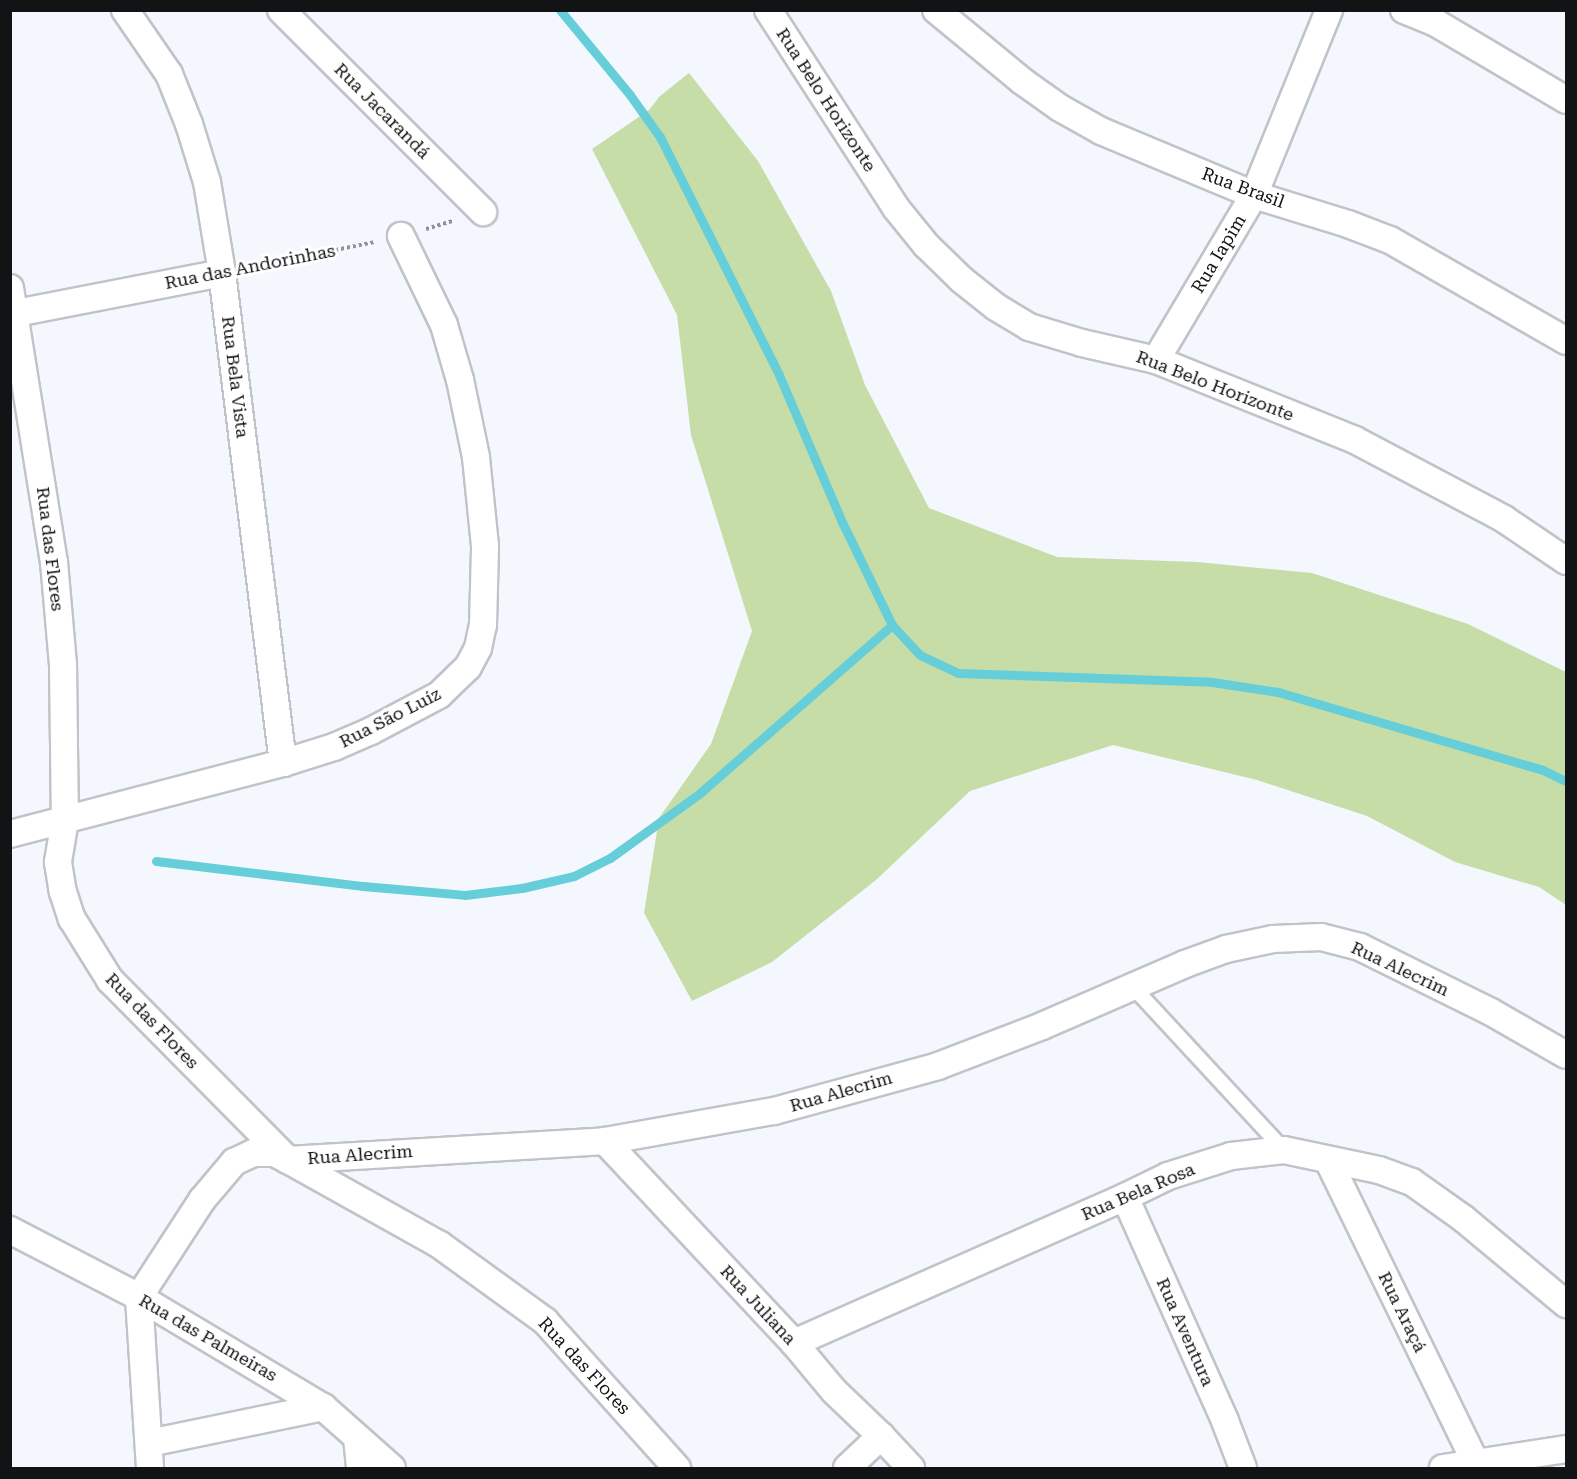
<!DOCTYPE html>
<meta charset="utf-8">
<style>
body{margin:0}
#map{position:relative;width:1577px;height:1479px;overflow:hidden;background:#f4f8fe;font-family:"Roboto Serif",serif}
div>[style]{position:absolute}
.green>*{inset:0;background:#c6dda8}
.stream>*{height:9px;margin:-4.5px;padding:0 4.5px;transform-origin:4.5px;border-radius:4.5px;background:#65ced8}
.path>*{height:4px;margin-top:-2px;transform-origin:0;background:repeating-linear-gradient(90deg,#8f9296 0 3px,transparent 0 6px)}
.roads{filter:drop-shadow(2px 0 #c0c4c9) drop-shadow(-2px 0 #c0c4c9) drop-shadow(0 2px #c0c4c9) drop-shadow(0 -2px #c0c4c9)}
.service>*{height:14px;margin:-7px;padding:0 7px;transform-origin:7px;border-radius:7px;background:#fff}
.minor>*{height:26px;margin:-13px;padding:0 13px;transform-origin:13px;border-radius:13px;background:#fff}
span{translate:-50% -50%;white-space:nowrap;text-align:center;line-height:1.15;-webkit-text-stroke:6px #fff;paint-order:stroke}
.street-label{font-size:18px;color:#121315}
.frame{position:absolute;inset:0;border:12px solid #121315;pointer-events:none}
</style>
<div id="map">
<div class="green">
<i style="clip-path:polygon(689px 73px,758px 161px,831px 291px,865px 385px,929px 508px,1057px 557px,1197px 562px,1312px 573px,1468px 624px,1566px 672px,1566px 905px,1539px 887px,1455px 862px,1367px 816px,1257px 780px,1113px 745px,970px 791px,876px 880px,772px 962px,692px 1001px,644px 913px,659px 818px,711px 744px,752px 631px,691px 435px,677px 315px,592px 149px,649px 110px,660px 96px)"></i>
</div>
<div class="stream">
<i style="left:560px;top:10px;width:110px;rotate:50.5deg"></i>
<i style="left:630px;top:95px;width:52px;rotate:54.5deg"></i>
<i style="left:660px;top:137px;width:266px;rotate:63.4deg"></i>
<i style="left:779px;top:375px;width:162px;rotate:66.8deg"></i>
<i style="left:843px;top:524px;width:112px;rotate:64.1deg"></i>
<i style="left:892px;top:625px;width:41px;rotate:47deg"></i>
<i style="left:920px;top:655px;width:42px;rotate:25.3deg"></i>
<i style="left:958px;top:673px;width:254px;rotate:2deg"></i>
<i style="left:1212px;top:682px;width:67px;rotate:8.6deg"></i>
<i style="left:1278px;top:692px;width:276px;rotate:16.4deg"></i>
<i style="left:1543px;top:770px;width:25px;rotate:26deg"></i>
<i style="left:156px;top:861px;width:209px;rotate:6.9deg"></i>
<i style="left:363px;top:886px;width:102px;rotate:5deg"></i>
<i style="left:465px;top:895px;width:57px;rotate:-7deg"></i>
<i style="left:522px;top:888px;width:53px;rotate:-13deg"></i>
<i style="left:574px;top:876px;width:40px;rotate:-26.6deg"></i>
<i style="left:610px;top:858px;width:111px;rotate:-35.8deg"></i>
<i style="left:700px;top:793px;width:255px;rotate:-41.2deg"></i>
</div>
<div class="path">
<i style="left:426px;top:229px;width:28px;rotate:-17deg"></i>
<i style="left:247px;top:268px;width:131px;rotate:-11.5deg"></i>
</div>
<div class="roads">
<div class="service">
<i style="left:1133px;top:987px;width:222px;rotate:47.2deg"></i>
</div>
<div class="minor">
<i style="left:125px;top:10px;width:78px;rotate:55.5deg"></i>
<i style="left:169px;top:74px;width:54px;rotate:68.2deg"></i>
<i style="left:189px;top:124px;width:61px;rotate:72.8deg"></i>
<i style="left:207px;top:182px;width:92px;rotate:80.6deg"></i>
<i style="left:222px;top:273px;width:494px;rotate:82.9deg"></i>
<i style="left:281px;top:10px;width:286px;rotate:45deg"></i>
<i style="left:768px;top:10px;width:236px;rotate:57.1deg"></i>
<i style="left:896px;top:208px;width:48px;rotate:51deg"></i>
<i style="left:926px;top:245px;width:50px;rotate:44.2deg"></i>
<i style="left:962px;top:280px;width:43px;rotate:38.5deg"></i>
<i style="left:996px;top:307px;width:39px;rotate:31deg"></i>
<i style="left:1029px;top:327px;width:55px;rotate:16.8deg"></i>
<i style="left:1082px;top:343px;width:76px;rotate:12.9deg"></i>
<i style="left:1156px;top:360px;width:214px;rotate:21.9deg"></i>
<i style="left:1355px;top:440px;width:169px;rotate:27.9deg"></i>
<i style="left:1504px;top:519px;width:75px;rotate:34.1deg"></i>
<i style="left:936px;top:10px;width:112px;rotate:39.5deg"></i>
<i style="left:1022px;top:81px;width:47px;rotate:35.4deg"></i>
<i style="left:1060px;top:108px;width:47px;rotate:29.3deg"></i>
<i style="left:1101px;top:131px;width:166px;rotate:22.7deg"></i>
<i style="left:1254px;top:195px;width:98px;rotate:17.1deg"></i>
<i style="left:1348px;top:224px;width:45px;rotate:20.9deg"></i>
<i style="left:1390px;top:240px;width:203px;rotate:29.8deg"></i>
<i style="left:1404px;top:10px;width:35px;rotate:22deg"></i>
<i style="left:1436px;top:23px;width:151px;rotate:30.6deg"></i>
<i style="left:10px;top:288px;width:278px;rotate:80.9deg"></i>
<i style="left:54px;top:562px;width:102px;rotate:85deg"></i>
<i style="left:63px;top:664px;width:156px;rotate:89.3deg"></i>
<i style="left:65px;top:820px;width:43px;rotate:99.5deg"></i>
<i style="left:58px;top:862px;width:30px;rotate:81deg"></i>
<i style="left:63px;top:892px;width:28px;rotate:72deg"></i>
<i style="left:72px;top:919px;width:72px;rotate:58.1deg"></i>
<i style="left:110px;top:980px;width:253px;rotate:45.3deg"></i>
<i style="left:288px;top:1160px;width:174px;rotate:29.2deg"></i>
<i style="left:440px;top:1245px;width:130px;rotate:35.9deg"></i>
<i style="left:545px;top:1321px;width:198px;rotate:48.1deg"></i>
<i style="left:16px;top:313px;width:210px;rotate:-11deg"></i>
<i style="left:1156px;top:360px;width:192px;rotate:-59.3deg"></i>
<i style="left:1254px;top:195px;width:200px;rotate:-67.9deg"></i>
<i style="left:10px;top:834px;width:282px;rotate:-14.6deg"></i>
<i style="left:283px;top:763px;width:53px;rotate:-17.4deg"></i>
<i style="left:334px;top:747px;width:40px;rotate:-23.4deg"></i>
<i style="left:371px;top:731px;width:77px;rotate:-27.9deg"></i>
<i style="left:439px;top:695px;width:40px;rotate:-44deg"></i>
<i style="left:468px;top:667px;width:21px;rotate:-62deg"></i>
<i style="left:478px;top:648px;width:24px;rotate:-78deg"></i>
<i style="left:483px;top:625px;width:79px;rotate:-88.5deg"></i>
<i style="left:485px;top:546px;width:89px;rotate:-95.8deg"></i>
<i style="left:476px;top:457px;width:79px;rotate:-101.7deg"></i>
<i style="left:460px;top:380px;width:57px;rotate:-106.2deg"></i>
<i style="left:444px;top:325px;width:99px;rotate:-115.8deg"></i>
<i style="left:605px;top:1141px;width:277px;rotate:46.9deg"></i>
<i style="left:794px;top:1343px;width:62px;rotate:50.2deg"></i>
<i style="left:834px;top:1391px;width:65px;rotate:43.8deg"></i>
<i style="left:881px;top:1436px;width:44px;rotate:46.8deg"></i>
<i style="left:1328px;top:1160px;width:337px;rotate:64deg"></i>
<i style="left:1125px;top:1197px;width:245px;rotate:65.9deg"></i>
<i style="left:1225px;top:1421px;width:50px;rotate:69deg"></i>
<i style="left:10px;top:1230px;width:145px;rotate:27.4deg"></i>
<i style="left:139px;top:1297px;width:214px;rotate:30.9deg"></i>
<i style="left:323px;top:1407px;width:92px;rotate:41.5deg"></i>
<i style="left:794px;top:1343px;width:362px;rotate:-23.8deg"></i>
<i style="left:1125px;top:1197px;width:48px;rotate:-26deg"></i>
<i style="left:1168px;top:1176px;width:66px;rotate:-17.6deg"></i>
<i style="left:1231px;top:1156px;width:53px;rotate:-6.5deg"></i>
<i style="left:1284px;top:1150px;width:97px;rotate:11.9deg"></i>
<i style="left:1379px;top:1170px;width:35px;rotate:20deg"></i>
<i style="left:1412px;top:1182px;width:64px;rotate:35.4deg"></i>
<i style="left:1464px;top:1219px;width:133px;rotate:39.8deg"></i>
<i style="left:357px;top:1438px;width:30px;rotate:84deg"></i>
<i style="left:149px;top:1443px;width:178px;rotate:-11.7deg"></i>
<i style="left:150px;top:1468px;width:171px;rotate:-93.7deg"></i>
<i style="left:139px;top:1297px;width:116px;rotate:-57deg"></i>
<i style="left:202px;top:1200px;width:50px;rotate:-49.9deg"></i>
<i style="left:234px;top:1162px;width:21px;rotate:-25deg"></i>
<i style="left:253px;top:1153px;width:21px"></i>
<i style="left:274px;top:1153px;width:16px;rotate:27deg"></i>
<i style="left:288px;top:1160px;width:318px;rotate:-3.4deg"></i>
<i style="left:605px;top:1141px;width:172px;rotate:-10.1deg"></i>
<i style="left:774px;top:1111px;width:170px;rotate:-15.3deg"></i>
<i style="left:938px;top:1066px;width:111px;rotate:-21deg"></i>
<i style="left:1042px;top:1026px;width:156px;rotate:-23.4deg"></i>
<i style="left:1185px;top:964px;width:44px;rotate:-20.1deg"></i>
<i style="left:1226px;top:949px;width:48px;rotate:-12deg"></i>
<i style="left:1273px;top:939px;width:48px;rotate:-2.4deg"></i>
<i style="left:1321px;top:937px;width:40px;rotate:14.4deg"></i>
<i style="left:1360px;top:947px;width:146px;rotate:26.4deg"></i>
<i style="left:1491px;top:1012px;width:86px;rotate:29.8deg"></i>
<i style="left:847px;top:1468px;width:47px;rotate:-43.3deg"></i>
<i style="left:1443px;top:1468px;width:124px;rotate:-8.8deg"></i>
</div>
</div>
<div class="street-label">
<span style="left:826px;top:100px;rotate:57deg">Rua Belo Horizonte</span>
<span style="left:382px;top:111px;rotate:45deg">Rua Jacarandá</span>
<span style="left:1243px;top:188px;rotate:20deg">Rua Brasil</span>
<span style="left:1219px;top:254px;rotate:-59deg">Rua Iapim</span>
<span style="left:250px;top:267px;rotate:-11deg">Rua das Andorinhas</span>
<span style="left:235px;top:377px;rotate:83deg">Rua Bela Vista</span>
<span style="left:1215px;top:386px;rotate:21deg">Rua Belo Horizonte</span>
<span style="left:50px;top:549px;rotate:83deg">Rua das Flores</span>
<span style="left:390px;top:718px;rotate:-27deg">Rua São Luíz</span>
<span style="left:1400px;top:969px;rotate:25deg">Rua Alecrim</span>
<span style="left:152px;top:1021px;rotate:46deg">Rua das Flores</span>
<span style="left:841px;top:1092px;rotate:-16deg">Rua Alecrim</span>
<span style="left:360px;top:1155px;rotate:-4deg">Rua Alecrim</span>
<span style="left:1138px;top:1192px;rotate:-23deg">Rua Bela Rosa</span>
<span style="left:758px;top:1305px;rotate:47deg">Rua Juliana</span>
<span style="left:1402px;top:1312px;rotate:64deg">Rua Araçá</span>
<span style="left:1185px;top:1332px;rotate:66deg">Rua Aventura</span>
<span style="left:208px;top:1338px;rotate:30deg">Rua das Palmeiras</span>
<span style="left:584px;top:1366px;rotate:47deg">Rua das Flores</span>
</div>
<div class="frame"></div>
</div>
